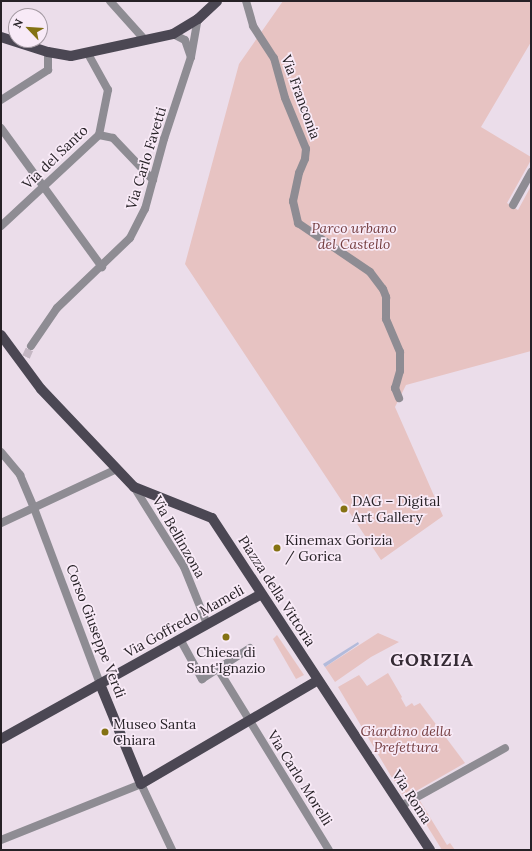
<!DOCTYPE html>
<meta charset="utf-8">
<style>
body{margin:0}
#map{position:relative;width:532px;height:851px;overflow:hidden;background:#ebddea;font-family:Lora,serif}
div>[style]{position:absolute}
.green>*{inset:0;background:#e7c3c2}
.water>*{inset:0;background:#b3bbdb}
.minor-tunnel>*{height:8px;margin-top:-4px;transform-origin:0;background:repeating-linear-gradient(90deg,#c4b7c3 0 8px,transparent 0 12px)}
.minor>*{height:8px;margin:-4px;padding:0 4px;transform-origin:4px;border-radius:4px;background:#8e8c93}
.major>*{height:10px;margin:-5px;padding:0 5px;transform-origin:5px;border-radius:5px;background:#4b4753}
.dots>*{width:11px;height:11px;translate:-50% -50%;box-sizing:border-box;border:2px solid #f8eaf7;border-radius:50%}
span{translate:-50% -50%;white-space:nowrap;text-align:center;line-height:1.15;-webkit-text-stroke:3.5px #f8eaf7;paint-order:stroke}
.street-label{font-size:14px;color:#262126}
.park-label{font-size:14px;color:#753e40;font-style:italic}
.poi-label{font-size:14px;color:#262126}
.left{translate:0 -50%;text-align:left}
.district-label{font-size:18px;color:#352b35;font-weight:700;letter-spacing:1px}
.frame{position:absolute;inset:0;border:2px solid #262126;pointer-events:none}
.north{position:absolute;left:8px;top:8px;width:40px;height:40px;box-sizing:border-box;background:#f8eaf7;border:1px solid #a49aa3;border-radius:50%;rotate:295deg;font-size:11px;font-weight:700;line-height:16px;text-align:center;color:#262126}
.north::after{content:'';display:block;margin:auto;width:14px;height:18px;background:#847213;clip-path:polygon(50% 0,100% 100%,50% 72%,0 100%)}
</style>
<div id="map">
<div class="green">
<i style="clip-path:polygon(283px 1px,531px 1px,531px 42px,481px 127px,531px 157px,531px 160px,507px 203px,518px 210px,531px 186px,531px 351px,406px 385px,395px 407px,443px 516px,381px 560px,185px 264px,239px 64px)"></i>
<i style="clip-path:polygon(378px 633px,399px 642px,371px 657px,335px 682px,325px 667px)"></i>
<i style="clip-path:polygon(277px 635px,304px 675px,296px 679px,273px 639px)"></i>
<i style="clip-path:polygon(388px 673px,402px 697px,401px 698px,406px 707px,412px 703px,414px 706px,420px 703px,465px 763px,404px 798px,338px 687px,359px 675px,367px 686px)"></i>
<i style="clip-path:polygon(420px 801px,447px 845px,450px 843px,455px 850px,442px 850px,416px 808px,418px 803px)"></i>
</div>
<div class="water">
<i style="clip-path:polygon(358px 642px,359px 644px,325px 667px,323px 664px)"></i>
</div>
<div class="minor-tunnel">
<i style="left:26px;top:357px;width:12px;rotate:-66deg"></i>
</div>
<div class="minor">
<i style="left:110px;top:1px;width:52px;rotate:48.1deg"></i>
<i style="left:246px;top:1px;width:26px;rotate:74deg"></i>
<i style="left:253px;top:26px;width:38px;rotate:57deg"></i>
<i style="left:274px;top:58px;width:41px;rotate:74.6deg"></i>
<i style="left:285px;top:98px;width:55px;rotate:67.6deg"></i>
<i style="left:306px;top:149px;width:10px;rotate:96deg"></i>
<i style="left:305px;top:159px;width:15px;rotate:113deg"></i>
<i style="left:299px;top:173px;width:29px;rotate:102deg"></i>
<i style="left:293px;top:201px;width:23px;rotate:77deg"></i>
<i style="left:298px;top:223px;width:87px;rotate:34.2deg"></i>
<i style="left:370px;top:272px;width:21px;rotate:53deg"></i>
<i style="left:383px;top:289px;width:9px;rotate:69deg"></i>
<i style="left:386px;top:297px;width:22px;rotate:90deg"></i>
<i style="left:386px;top:319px;width:36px;rotate:67deg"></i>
<i style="left:400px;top:352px;width:19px;rotate:90deg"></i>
<i style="left:400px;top:371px;width:18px;rotate:106deg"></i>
<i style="left:395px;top:388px;width:11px;rotate:68deg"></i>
<i style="left:173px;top:34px;width:13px;rotate:27deg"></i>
<i style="left:185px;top:40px;width:18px;rotate:71deg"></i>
<i style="left:1px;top:100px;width:56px;rotate:-32.6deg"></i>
<i style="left:48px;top:70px;width:18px;rotate:-90deg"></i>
<i style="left:1px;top:128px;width:172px;rotate:54deg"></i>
<i style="left:99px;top:135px;width:14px;rotate:12deg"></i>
<i style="left:113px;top:138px;width:58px;rotate:46.4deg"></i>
<i style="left:513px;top:205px;width:38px;rotate:-61deg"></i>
<i style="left:1px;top:226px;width:134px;rotate:-42.9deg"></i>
<i style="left:99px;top:135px;width:46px;rotate:-78.7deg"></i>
<i style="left:108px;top:90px;width:43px;rotate:-118.9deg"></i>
<i style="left:31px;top:346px;width:46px;rotate:-55.6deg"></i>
<i style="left:57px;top:308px;width:101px;rotate:-43.8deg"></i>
<i style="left:130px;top:238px;width:33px;rotate:-63deg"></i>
<i style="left:145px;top:209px;width:73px;rotate:-74.8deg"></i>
<i style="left:164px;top:139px;width:86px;rotate:-71.8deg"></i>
<i style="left:191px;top:57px;width:39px;rotate:-80deg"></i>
<i style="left:1px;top:452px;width:30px;rotate:50deg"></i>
<i style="left:20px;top:475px;width:36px;rotate:67deg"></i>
<i style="left:34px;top:508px;width:188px;rotate:69.4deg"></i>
<i style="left:134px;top:487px;width:94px;rotate:58deg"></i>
<i style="left:184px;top:567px;width:61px;rotate:68deg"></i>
<i style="left:1px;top:523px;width:128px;rotate:-25deg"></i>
<i style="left:180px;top:639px;width:46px;rotate:61.2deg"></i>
<i style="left:202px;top:679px;width:57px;rotate:-32.9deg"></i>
<i style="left:218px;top:669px;width:212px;rotate:58.5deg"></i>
<i style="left:401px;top:806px;width:119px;rotate:-29.1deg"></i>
<i style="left:1px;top:840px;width:151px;rotate:-21.8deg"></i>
<i style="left:141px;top:784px;width:73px;rotate:64.8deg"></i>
</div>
<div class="major">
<i style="left:1px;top:37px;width:49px;rotate:17.7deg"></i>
<i style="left:48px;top:52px;width:23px;rotate:10deg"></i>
<i style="left:71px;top:56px;width:104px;rotate:-12.2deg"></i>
<i style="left:173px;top:34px;width:29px;rotate:-31deg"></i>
<i style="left:198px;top:19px;width:26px;rotate:-43deg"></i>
<i style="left:1px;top:335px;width:67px;rotate:53.5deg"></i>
<i style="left:41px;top:389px;width:135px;rotate:46.5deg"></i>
<i style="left:134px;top:487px;width:84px;rotate:21.7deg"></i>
<i style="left:212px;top:518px;width:397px;rotate:56.7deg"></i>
<i style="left:100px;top:684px;width:108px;rotate:67.7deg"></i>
<i style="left:141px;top:784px;width:205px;rotate:-30.4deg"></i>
<i style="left:1px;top:739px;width:298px;rotate:-29.1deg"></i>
</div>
<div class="dots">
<i style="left:344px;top:509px;background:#847213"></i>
<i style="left:277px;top:548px;background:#847213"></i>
<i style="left:226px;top:637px;background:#847213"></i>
<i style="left:105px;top:732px;background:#847213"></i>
</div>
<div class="street-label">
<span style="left:301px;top:97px;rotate:70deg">Via Franconia</span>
<span style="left:55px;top:157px;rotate:-44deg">Via del Santo</span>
<span style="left:146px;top:158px;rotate:-73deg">Via Carlo Favetti</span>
<span style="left:179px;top:537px;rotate:60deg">Via Bellinzona</span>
<span style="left:277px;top:591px;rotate:57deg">Piazza della Vittoria</span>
<span style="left:184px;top:621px;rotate:-29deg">Via Goffredo Mameli</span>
<span style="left:96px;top:631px;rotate:69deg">Corso Giuseppe Verdi</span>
<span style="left:300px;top:778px;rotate:58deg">Via Carlo Morelli</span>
<span style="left:412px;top:797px;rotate:57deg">Via Roma</span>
</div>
<div class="park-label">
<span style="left:354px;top:236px">Parco urbano<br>del Castello</span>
<span style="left:406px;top:739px">Giardino della<br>Prefettura</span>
</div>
<div class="poi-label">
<span class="left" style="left:352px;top:509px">DAG – Digital<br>Art Gallery</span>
<span class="left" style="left:285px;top:548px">Kinemax Gorizia<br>/ Gorica</span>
<span style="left:226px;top:660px">Chiesa di<br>Sant'Ignazio</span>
<span class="left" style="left:113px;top:732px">Museo Santa<br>Chiara</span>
</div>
<div class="district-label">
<span style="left:432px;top:660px">GORIZIA</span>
</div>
<div class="frame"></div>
<div class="north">N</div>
</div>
